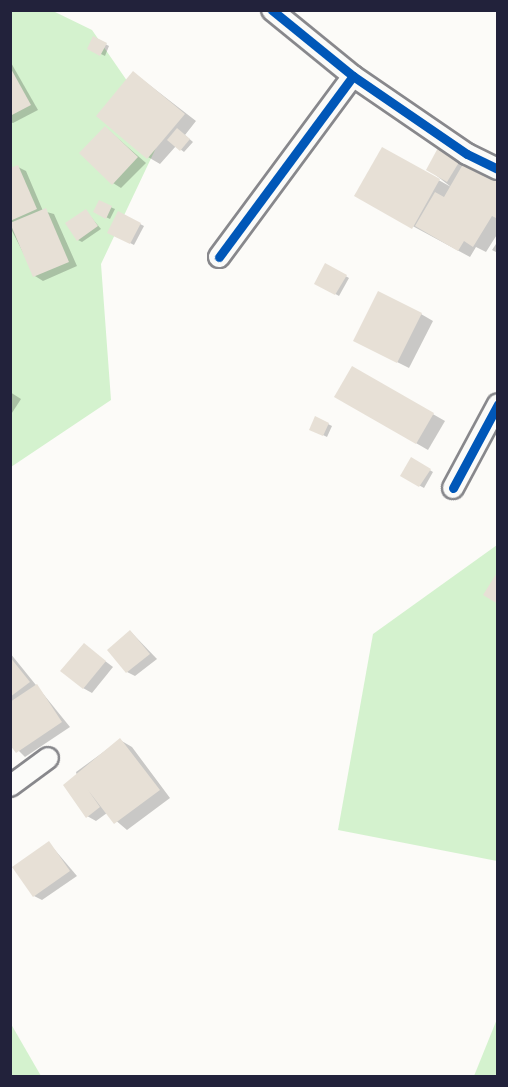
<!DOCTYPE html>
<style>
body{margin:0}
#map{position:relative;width:508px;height:1087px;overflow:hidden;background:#fcfbf8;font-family:Mynerve,sans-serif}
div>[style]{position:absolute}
.green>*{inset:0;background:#d4f2ce}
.shadow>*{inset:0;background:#0003}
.building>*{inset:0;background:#e7e0d6}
.roads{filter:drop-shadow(2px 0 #88888c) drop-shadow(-2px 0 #88888c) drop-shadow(0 2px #88888c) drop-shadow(0 -2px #88888c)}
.minor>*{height:20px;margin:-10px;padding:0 10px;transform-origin:10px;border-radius:10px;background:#fbfbf9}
.cycleway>*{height:9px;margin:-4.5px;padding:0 4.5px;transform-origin:4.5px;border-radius:4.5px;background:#0057b8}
span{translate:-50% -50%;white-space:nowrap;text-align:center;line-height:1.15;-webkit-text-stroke:5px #fdfcf7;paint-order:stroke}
.frame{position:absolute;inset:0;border:12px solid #22223b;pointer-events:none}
</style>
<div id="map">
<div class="green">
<i style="clip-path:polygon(11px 11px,53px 11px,92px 30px,163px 133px,101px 264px,111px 400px,11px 467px)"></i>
<i style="clip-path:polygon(497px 545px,497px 861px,338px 830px,373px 634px)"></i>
<i style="clip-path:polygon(497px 1019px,497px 1076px,474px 1076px)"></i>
<i style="clip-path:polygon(10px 1024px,11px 1024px,41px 1076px,11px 1076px)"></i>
</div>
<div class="shadow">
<i style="clip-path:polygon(94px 38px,109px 46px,105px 56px,89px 48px)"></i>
<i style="clip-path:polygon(10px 61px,38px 110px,13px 123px,10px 122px)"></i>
<i style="clip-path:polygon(134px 73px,196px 121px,185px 135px,193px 142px,184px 152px,176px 146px,160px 164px,148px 157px)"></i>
<i style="clip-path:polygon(106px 128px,146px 163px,121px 188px,113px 183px)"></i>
<i style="clip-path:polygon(440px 148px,498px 179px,498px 233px,486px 252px,476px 247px,470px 257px,368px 202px,383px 149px,451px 187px,428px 169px)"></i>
<i style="clip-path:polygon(18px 167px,26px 171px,43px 211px,54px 214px,77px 266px,43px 281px,35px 276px,10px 227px,10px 170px)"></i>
<i style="clip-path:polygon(99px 202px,115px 209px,110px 219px,95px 212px)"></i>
<i style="clip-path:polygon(86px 211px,101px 229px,82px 242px,78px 240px)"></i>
<i style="clip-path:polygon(119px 213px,144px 226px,134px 245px,109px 232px)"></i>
<i style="clip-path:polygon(498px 241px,498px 253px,492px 250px)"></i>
<i style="clip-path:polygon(326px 265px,349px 278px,339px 296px,316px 283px)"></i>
<i style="clip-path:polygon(421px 314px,433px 321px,409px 368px,367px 347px)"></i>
<i style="clip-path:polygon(352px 368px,445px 421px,428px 450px,336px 397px)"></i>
<i style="clip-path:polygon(10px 392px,21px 399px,10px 416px)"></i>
<i style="clip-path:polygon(316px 418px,332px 426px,327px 437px,311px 429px)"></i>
<i style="clip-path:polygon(412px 459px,433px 472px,424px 488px,402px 476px)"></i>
<i style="clip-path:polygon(131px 632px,157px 659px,135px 676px,127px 672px)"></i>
<i style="clip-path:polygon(84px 645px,113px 667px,92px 693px,83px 688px)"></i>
<i style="clip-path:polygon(10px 653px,70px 727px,25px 757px,10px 742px)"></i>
<i style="clip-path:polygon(120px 740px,132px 747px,170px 798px,127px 830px,107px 813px,96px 821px,87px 816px,76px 772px)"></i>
<i style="clip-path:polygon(49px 843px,77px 876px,42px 900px,34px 896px)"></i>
</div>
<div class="building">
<i style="clip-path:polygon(93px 36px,107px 43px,100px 56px,87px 49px)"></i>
<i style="clip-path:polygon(10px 67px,31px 105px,10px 116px)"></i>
<i style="clip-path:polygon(133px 71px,185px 114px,147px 159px,96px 116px)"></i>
<i style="clip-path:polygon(105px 126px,138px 157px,112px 185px,79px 153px)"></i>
<i style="clip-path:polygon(177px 128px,190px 139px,180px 151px,167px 140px)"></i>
<i style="clip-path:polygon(439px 146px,461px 159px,447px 182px,426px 170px)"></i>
<i style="clip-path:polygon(382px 147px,440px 179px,412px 229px,354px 196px)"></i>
<i style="clip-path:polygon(466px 159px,498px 177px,498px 219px,492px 216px,473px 247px,464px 241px,458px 251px,415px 226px,435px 192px,444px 197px)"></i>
<i style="clip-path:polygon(18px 165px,37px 209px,10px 221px,10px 168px)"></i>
<i style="clip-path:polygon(99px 200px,112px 206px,106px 219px,93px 212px)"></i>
<i style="clip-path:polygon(46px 208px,69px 262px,33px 277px,10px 223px)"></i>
<i style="clip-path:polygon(86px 209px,98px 226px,77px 241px,65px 223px)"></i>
<i style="clip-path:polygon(118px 211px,141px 223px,130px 244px,107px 233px)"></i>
<i style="clip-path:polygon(325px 263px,347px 275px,335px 295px,314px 284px)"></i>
<i style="clip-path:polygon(378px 291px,422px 313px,397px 363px,353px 341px)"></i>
<i style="clip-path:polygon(352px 366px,434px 413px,416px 444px,334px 397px)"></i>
<i style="clip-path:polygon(315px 416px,329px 423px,323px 436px,309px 430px)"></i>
<i style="clip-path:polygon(411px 457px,431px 469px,419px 487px,400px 476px)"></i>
<i style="clip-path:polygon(498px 571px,498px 604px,483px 595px)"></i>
<i style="clip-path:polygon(130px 630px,150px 654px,126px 673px,107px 650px)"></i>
<i style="clip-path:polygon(84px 643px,106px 661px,83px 689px,60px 671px)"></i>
<i style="clip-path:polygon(10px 657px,30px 682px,10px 697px)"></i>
<i style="clip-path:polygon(37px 684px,62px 722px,16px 753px,10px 745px,10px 702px)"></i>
<i style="clip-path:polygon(120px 738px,160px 790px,114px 824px,88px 790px,100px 807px,86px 818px,63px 785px)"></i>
<i style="clip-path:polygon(49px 841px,70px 871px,33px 897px,12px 867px)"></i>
</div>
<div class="roads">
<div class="minor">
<i style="left:272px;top:10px;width:104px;rotate:39.2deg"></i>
<i style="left:353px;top:76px;width:138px;rotate:34.4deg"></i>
<i style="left:467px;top:154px;width:34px;rotate:26deg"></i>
<i style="left:219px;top:257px;width:225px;rotate:-53.5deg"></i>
<i style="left:453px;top:488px;width:95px;rotate:-61.8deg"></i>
<i style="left:10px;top:786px;width:47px;rotate:-36.4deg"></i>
</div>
</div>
<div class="cycleway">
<i style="left:272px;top:10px;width:104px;rotate:39.2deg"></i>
<i style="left:353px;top:76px;width:138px;rotate:34.4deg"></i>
<i style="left:467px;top:154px;width:34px;rotate:26deg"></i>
<i style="left:219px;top:257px;width:225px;rotate:-53.5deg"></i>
<i style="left:453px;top:488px;width:95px;rotate:-61.8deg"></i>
</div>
<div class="frame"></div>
</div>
